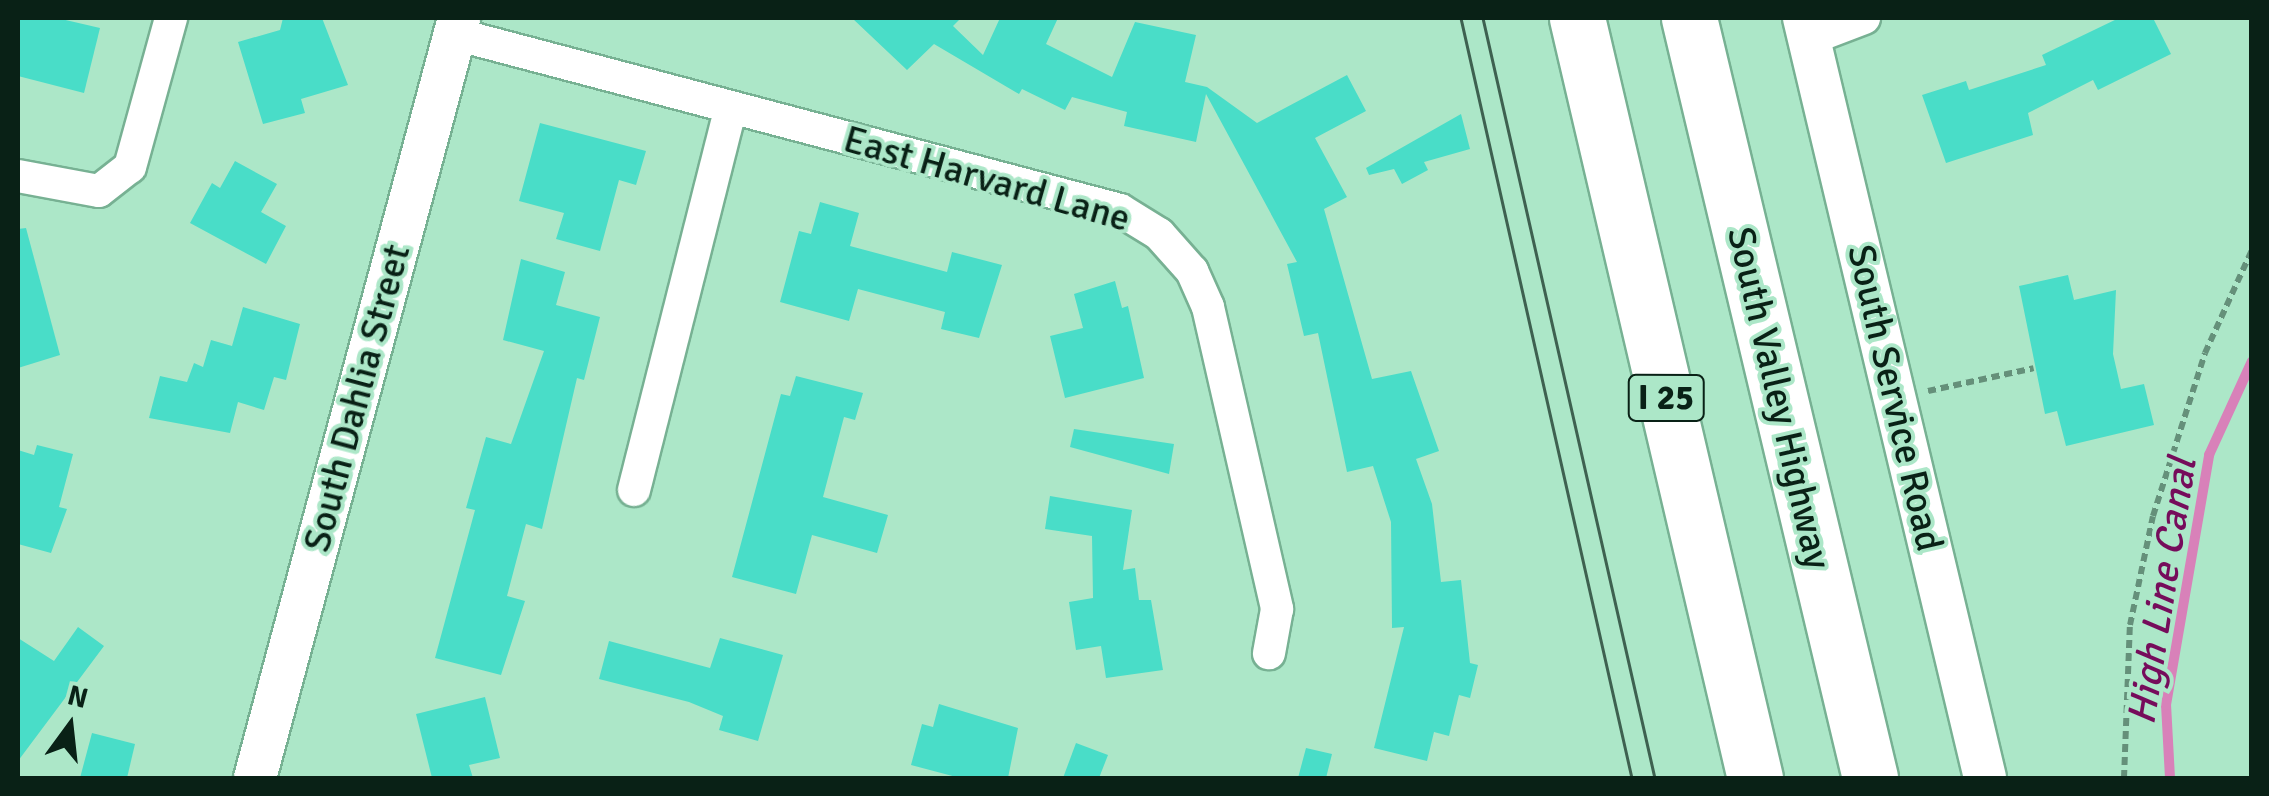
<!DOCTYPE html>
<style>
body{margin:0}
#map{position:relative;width:2269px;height:796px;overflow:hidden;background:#ace7c8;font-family:Signika,sans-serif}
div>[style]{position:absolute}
.stream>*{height:10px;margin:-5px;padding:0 5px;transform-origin:5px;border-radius:5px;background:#d881b9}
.building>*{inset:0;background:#49ddc8}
.path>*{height:6px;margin-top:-3px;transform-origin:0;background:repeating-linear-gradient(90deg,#65907a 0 8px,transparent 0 13px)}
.roads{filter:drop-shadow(2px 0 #77b193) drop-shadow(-2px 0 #77b193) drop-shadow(0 2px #77b193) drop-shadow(0 -2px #77b193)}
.minor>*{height:32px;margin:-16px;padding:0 16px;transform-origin:16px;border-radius:16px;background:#fff}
.tertiary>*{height:42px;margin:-21px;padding:0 21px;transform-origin:21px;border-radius:21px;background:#fff}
.motorway>*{height:55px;margin:-27.5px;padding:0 27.5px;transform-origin:27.5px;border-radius:27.5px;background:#fff}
.tram>*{height:2.5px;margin:-1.25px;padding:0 1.25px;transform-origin:1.25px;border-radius:1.25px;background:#3e6150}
span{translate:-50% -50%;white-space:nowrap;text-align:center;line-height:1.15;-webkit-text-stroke:8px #ace7c8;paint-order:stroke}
.shield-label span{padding:2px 8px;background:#ace7c8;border:2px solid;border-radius:8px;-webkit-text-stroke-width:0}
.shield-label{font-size:35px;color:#092116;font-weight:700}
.street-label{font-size:38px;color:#092116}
.water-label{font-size:40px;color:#760c5b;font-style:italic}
.frame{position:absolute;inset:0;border:20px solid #092116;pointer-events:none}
.north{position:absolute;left:20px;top:676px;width:100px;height:100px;-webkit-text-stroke:8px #ace7c8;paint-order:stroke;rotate:15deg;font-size:28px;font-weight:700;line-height:40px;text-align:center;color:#092116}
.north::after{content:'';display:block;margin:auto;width:35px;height:45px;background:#092116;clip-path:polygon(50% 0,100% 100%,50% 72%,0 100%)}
</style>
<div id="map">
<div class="stream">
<i style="left:2170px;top:778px;width:73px;rotate:-93.1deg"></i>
<i style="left:2166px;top:705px;width:254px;rotate:-80.2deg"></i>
<i style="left:2209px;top:455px;width:103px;rotate:-65.4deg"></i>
</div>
<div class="building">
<i style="clip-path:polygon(18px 18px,57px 18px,100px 28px,84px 93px,18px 76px)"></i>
<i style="clip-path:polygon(283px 18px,322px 18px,348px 85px,301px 99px,305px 113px,263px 124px,238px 42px,280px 30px)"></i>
<i style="clip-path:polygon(852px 18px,961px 18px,953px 26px,983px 55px,1000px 18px,1058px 18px,1046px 44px,1112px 77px,1135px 22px,1196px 35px,1185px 82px,1207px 87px,1257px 123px,1347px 75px,1366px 111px,1315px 138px,1347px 197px,1324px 209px,1372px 379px,1411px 371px,1439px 451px,1416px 459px,1432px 504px,1441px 582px,1461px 580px,1470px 663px,1478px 665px,1470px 698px,1459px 695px,1449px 736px,1434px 732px,1427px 761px,1374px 748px,1404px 627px,1392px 628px,1391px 522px,1373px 466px,1347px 472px,1318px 333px,1304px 336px,1287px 264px,1297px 262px,1206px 94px,1196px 142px,1124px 126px,1127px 112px,1072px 97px,1065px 110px,1022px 89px,1019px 94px,934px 44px,907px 70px)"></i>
<i style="clip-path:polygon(2119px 18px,2153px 18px,2171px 54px,2098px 90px,2093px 80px,2028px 113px,2033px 135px,1946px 163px,1922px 95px,1966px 81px,1969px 90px,2046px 65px,2042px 55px)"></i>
<i style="clip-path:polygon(1461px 114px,1470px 149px,1424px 162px,1428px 170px,1402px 184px,1394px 169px,1369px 175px,1366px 168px)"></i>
<i style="clip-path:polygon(540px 123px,646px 151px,636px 185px,619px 180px,600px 251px,556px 239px,564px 213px,519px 201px)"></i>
<i style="clip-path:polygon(235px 161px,277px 184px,261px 212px,286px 226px,266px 264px,190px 223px,212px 183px,220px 188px)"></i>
<i style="clip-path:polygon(820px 202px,859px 213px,850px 246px,947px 272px,952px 252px,1002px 265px,979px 338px,941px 329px,945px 312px,858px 289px,849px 321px,780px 302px,799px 231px,811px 234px)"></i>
<i style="clip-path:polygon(26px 228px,60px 355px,18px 368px,18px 229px)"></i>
<i style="clip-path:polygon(521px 259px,565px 272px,556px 305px,600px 317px,584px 380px,577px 378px,542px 529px,526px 524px,507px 596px,525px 601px,501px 675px,435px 658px,475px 510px,466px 508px,486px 437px,511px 444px,544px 351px,503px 340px)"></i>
<i style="clip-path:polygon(2068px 275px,2074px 300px,2116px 290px,2113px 354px,2121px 389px,2144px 384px,2154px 425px,2066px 446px,2057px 411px,2045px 414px,2019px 286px)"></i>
<i style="clip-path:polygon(1115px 281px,1122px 308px,1128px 306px,1144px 378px,1065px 398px,1050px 336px,1083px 328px,1074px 294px)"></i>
<i style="clip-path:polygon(243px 307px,300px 324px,286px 380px,274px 377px,264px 410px,238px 402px,230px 433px,149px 418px,160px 376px,187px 382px,194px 363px,203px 367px,211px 340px,232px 346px)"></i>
<i style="clip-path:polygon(796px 376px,863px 393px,855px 420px,844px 417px,823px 497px,888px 515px,877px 553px,812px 535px,796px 594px,732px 577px,781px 394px,790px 396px)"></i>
<i style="clip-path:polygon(1074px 429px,1174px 444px,1169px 474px,1070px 447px)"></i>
<i style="clip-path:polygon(37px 445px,73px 454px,59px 507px,67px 509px,51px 553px,18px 544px,18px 450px,34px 455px)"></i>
<i style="clip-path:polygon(1050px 496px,1132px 510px,1123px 570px,1135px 568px,1139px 600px,1151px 600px,1163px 670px,1106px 678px,1101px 646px,1076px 650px,1069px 602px,1093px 598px,1092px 536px,1045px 529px)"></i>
<i style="clip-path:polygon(78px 627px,104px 646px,18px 761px,18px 638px,54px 661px)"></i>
<i style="clip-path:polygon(720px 638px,783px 655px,758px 741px,719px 730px,723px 716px,689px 702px,599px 679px,609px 641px,710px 668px)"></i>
<i style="clip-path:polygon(485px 697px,500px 758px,469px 765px,473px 778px,432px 778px,416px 714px)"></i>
<i style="clip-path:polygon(939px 704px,1018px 728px,1008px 778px,960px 778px,911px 765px,922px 724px,933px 727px)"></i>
<i style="clip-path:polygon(92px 733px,135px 744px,127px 778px,80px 778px)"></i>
<i style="clip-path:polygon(1076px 743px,1108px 755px,1099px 778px,1063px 778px)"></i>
<i style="clip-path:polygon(1306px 748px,1332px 754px,1326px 778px,1298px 778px)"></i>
</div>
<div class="path">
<i style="left:1928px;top:391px;width:108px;rotate:-12.2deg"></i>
<i style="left:2124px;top:778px;width:153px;rotate:-87.8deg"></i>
<i style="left:2130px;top:625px;width:111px;rotate:-78.1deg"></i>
<i style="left:2153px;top:516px;width:171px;rotate:-72.3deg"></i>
<i style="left:2205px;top:353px;width:113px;rotate:-65.5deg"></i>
</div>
<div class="roads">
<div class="minor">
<i style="left:455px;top:34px;width:688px;rotate:14.82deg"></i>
<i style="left:1120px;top:210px;width:46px;rotate:31.6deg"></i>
<i style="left:1159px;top:234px;width:50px;rotate:48.3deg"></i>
<i style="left:1192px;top:271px;width:39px;rotate:66deg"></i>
<i style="left:1208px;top:307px;width:310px;rotate:77.1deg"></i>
<i style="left:1277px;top:609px;width:45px;rotate:100.3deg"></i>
<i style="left:1809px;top:39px;width:59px;rotate:-20.9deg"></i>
<i style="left:18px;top:176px;width:82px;rotate:10.5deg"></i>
<i style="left:99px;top:191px;width:39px;rotate:-38deg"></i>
<i style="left:130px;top:167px;width:155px;rotate:-74.6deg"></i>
<i style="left:634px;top:490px;width:394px;rotate:-75.8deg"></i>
</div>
<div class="tertiary">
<i style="left:1804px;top:18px;width:781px;rotate:76.6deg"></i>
<i style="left:255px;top:778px;width:787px;rotate:-74.97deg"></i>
</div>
<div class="motorway">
<i style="left:1577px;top:18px;width:781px;rotate:76.82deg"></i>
<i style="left:1689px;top:18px;width:781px;rotate:76.6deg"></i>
</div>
</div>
<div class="tram">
<i style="left:1461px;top:18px;width:779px;rotate:77.32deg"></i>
<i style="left:1483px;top:18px;width:779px;rotate:77.25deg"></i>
</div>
<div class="shield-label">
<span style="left:1666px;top:398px">I 25</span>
</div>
<div class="street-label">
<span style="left:987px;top:179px;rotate:16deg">East Harvard Lane</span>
<span style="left:357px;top:398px;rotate:-75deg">South Dahlia Street</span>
<span style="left:1779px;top:398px;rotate:77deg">South Valley Highway</span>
<span style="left:1895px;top:398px;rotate:77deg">South Service Road</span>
</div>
<div class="water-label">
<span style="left:2162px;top:591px;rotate:-81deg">High Line Canal</span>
</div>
<div class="frame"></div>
<div class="north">N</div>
</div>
